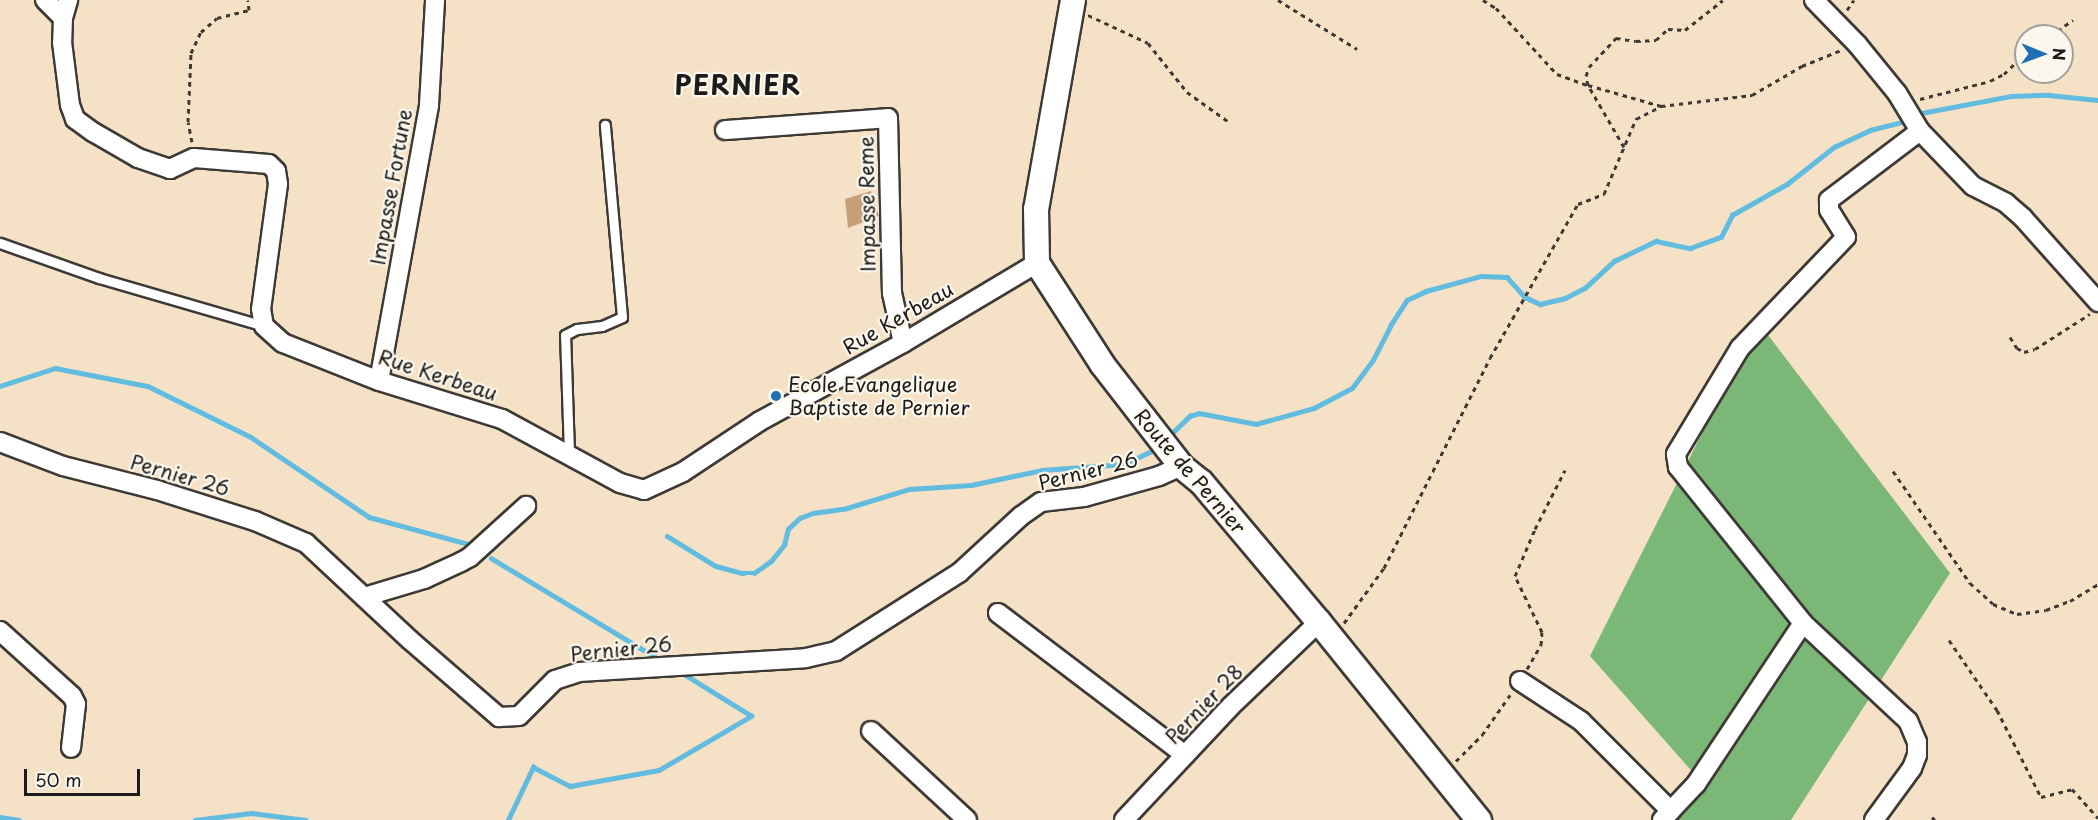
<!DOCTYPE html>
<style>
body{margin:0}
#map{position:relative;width:2098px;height:820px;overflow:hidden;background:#f5e1c6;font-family:"Playpen Sans",sans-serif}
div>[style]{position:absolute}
.forest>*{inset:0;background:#7bb777}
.stream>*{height:4.5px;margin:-2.25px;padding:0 2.25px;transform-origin:2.25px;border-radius:2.25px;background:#61bcdf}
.building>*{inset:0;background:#c69f7b}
.path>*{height:3px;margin-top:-1.5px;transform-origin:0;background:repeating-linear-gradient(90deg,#3d3a36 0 4.5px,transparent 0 9px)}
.roads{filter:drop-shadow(2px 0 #3d3a36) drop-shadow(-2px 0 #3d3a36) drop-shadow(0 2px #3d3a36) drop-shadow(0 -2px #3d3a36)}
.lane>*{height:9px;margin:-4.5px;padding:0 4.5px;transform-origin:4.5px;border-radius:4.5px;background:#fff}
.street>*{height:18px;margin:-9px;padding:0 9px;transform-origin:9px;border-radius:9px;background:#fff}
.secondary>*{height:24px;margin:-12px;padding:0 12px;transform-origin:12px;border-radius:12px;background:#fff}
.dots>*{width:16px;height:16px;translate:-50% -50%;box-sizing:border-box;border:3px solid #fbf7ec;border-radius:50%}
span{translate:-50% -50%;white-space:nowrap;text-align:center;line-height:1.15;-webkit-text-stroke:4.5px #fbf7ec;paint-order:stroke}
.street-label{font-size:20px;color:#1c1c1c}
.poi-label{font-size:20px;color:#1c1c1c}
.left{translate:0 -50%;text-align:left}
.district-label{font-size:26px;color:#1c1c1c;font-weight:700;letter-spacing:1.5px}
.north{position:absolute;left:2014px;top:24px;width:60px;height:60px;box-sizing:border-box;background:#fbf7ec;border:2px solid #a29f99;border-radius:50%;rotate:91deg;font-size:16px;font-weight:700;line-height:24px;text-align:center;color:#1c1c1c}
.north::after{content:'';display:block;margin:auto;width:21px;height:27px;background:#1f6fb2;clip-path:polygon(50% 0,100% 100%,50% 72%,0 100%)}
.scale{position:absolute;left:24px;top:769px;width:116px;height:27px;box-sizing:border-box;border:3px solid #1c1c1c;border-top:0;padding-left:8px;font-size:18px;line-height:21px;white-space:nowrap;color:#1c1c1c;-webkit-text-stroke:4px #fbf7ec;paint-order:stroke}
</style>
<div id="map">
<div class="forest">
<i style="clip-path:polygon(1758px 322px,1950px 573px,1791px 820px,1655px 820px,1697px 777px,1590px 656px)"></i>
</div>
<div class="stream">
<i style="left:1916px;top:114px;width:97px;rotate:-10.7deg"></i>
<i style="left:2011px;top:96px;width:38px;rotate:-2deg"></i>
<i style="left:2049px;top:95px;width:49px;rotate:5.8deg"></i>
<i style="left:0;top:386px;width:58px;rotate:-18.1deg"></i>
<i style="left:55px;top:368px;width:95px;rotate:11deg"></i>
<i style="left:148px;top:386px;width:115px;rotate:26.3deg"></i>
<i style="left:251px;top:437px;width:143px;rotate:34.1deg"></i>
<i style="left:369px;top:517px;width:107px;rotate:15.2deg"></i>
<i style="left:1170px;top:435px;width:28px;rotate:-44deg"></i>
<i style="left:1190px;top:416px;width:9px;rotate:-18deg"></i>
<i style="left:1199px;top:413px;width:58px;rotate:10.9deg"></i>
<i style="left:1256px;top:424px;width:60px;rotate:-15.4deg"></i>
<i style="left:1314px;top:408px;width:43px;rotate:-27.8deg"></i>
<i style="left:1352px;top:388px;width:35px;rotate:-53deg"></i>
<i style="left:1373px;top:360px;width:38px;rotate:-63deg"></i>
<i style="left:1390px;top:326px;width:31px;rotate:-57deg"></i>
<i style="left:1407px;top:300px;width:21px;rotate:-25deg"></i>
<i style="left:1426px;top:291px;width:57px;rotate:-15.3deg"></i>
<i style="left:1481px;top:276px;width:26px;rotate:2deg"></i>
<i style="left:1507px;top:277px;width:27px;rotate:48deg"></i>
<i style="left:1525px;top:297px;width:17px;rotate:25deg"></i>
<i style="left:1540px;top:304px;width:26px;rotate:-13deg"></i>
<i style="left:1565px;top:298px;width:22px;rotate:-27deg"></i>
<i style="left:1585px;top:288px;width:40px;rotate:-43deg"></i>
<i style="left:1614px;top:261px;width:47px;rotate:-25.5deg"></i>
<i style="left:1656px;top:241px;width:35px;rotate:12deg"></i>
<i style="left:1690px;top:248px;width:33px;rotate:-20deg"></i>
<i style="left:1721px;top:237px;width:25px;rotate:-63deg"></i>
<i style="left:1732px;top:215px;width:63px;rotate:-29.4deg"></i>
<i style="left:1787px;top:184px;width:60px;rotate:-38.2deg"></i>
<i style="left:1834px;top:147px;width:40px;rotate:-25deg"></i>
<i style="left:1870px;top:130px;width:34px;rotate:-14deg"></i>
<i style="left:667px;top:536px;width:57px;rotate:31.5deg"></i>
<i style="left:716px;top:566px;width:28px;rotate:15deg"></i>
<i style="left:743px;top:573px;width:11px"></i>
<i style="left:754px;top:573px;width:21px;rotate:-35deg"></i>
<i style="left:771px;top:561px;width:21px;rotate:-51deg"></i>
<i style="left:784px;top:545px;width:16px;rotate:-76deg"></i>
<i style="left:788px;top:529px;width:16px;rotate:-43deg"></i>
<i style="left:800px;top:518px;width:14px;rotate:-21deg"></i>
<i style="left:813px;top:513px;width:34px;rotate:-8deg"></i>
<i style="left:847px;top:508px;width:65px;rotate:-17deg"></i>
<i style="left:909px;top:489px;width:62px;rotate:-3.7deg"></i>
<i style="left:971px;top:485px;width:73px;rotate:-11.9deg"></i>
<i style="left:1042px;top:470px;width:82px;rotate:-4.2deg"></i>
<i style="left:1124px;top:464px;width:33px;rotate:-25deg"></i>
<i style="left:491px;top:558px;width:197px;rotate:31.1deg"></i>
<i style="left:0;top:817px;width:19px;rotate:9deg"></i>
<i style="left:195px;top:820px;width:56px;rotate:-7.1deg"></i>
<i style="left:251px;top:813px;width:55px;rotate:7.3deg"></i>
<i style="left:508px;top:820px;width:59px;rotate:-64.7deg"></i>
<i style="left:533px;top:767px;width:42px;rotate:27.2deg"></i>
<i style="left:570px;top:786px;width:90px;rotate:-10.2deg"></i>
<i style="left:659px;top:770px;width:107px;rotate:-30.4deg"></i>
<i style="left:751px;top:716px;width:84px;rotate:-148.2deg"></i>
</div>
<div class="building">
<i style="clip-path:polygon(871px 191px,879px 216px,848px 228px,845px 199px)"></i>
</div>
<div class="path">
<i style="left:1278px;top:0;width:93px;rotate:31.8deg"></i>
<i style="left:1483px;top:0;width:15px;rotate:32deg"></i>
<i style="left:1496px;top:8px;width:90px;rotate:47.3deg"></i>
<i style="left:1557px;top:74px;width:33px;rotate:20deg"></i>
<i style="left:1847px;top:10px;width:12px;rotate:-55deg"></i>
<i style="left:1088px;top:15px;width:66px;rotate:25deg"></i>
<i style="left:1148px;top:43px;width:63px;rotate:51.5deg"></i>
<i style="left:1187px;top:92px;width:52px;rotate:35.5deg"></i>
<i style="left:2050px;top:36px;width:28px;rotate:-35deg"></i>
<i style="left:1588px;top:85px;width:9px;rotate:-103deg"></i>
<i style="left:1586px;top:76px;width:9px;rotate:-72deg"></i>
<i style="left:1589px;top:67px;width:40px;rotate:-47deg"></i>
<i style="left:1616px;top:38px;width:20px;rotate:9deg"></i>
<i style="left:1636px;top:41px;width:20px;rotate:-3deg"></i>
<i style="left:1656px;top:40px;width:16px;rotate:-43deg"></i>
<i style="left:1668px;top:29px;width:17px;rotate:3deg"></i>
<i style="left:1685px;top:30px;width:48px;rotate:-38.3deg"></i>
<i style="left:1920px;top:99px;width:72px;rotate:-14.4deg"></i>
<i style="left:1990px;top:81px;width:16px;rotate:-27deg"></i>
<i style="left:2004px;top:74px;width:30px;rotate:-44deg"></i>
<i style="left:192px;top:142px;width:20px;rotate:-101deg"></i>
<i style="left:188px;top:122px;width:69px;rotate:-87.5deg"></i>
<i style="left:191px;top:53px;width:23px;rotate:-65deg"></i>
<i style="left:201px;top:32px;width:21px;rotate:-41deg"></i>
<i style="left:217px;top:18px;width:33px;rotate:-14deg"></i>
<i style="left:249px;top:10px;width:10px;rotate:-96deg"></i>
<i style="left:1624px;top:147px;width:72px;rotate:-120.1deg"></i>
<i style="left:1588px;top:85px;width:76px;rotate:16deg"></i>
<i style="left:2010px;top:337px;width:13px;rotate:58deg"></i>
<i style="left:2017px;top:348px;width:8px;rotate:30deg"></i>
<i style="left:2024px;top:352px;width:11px;rotate:-15deg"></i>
<i style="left:2035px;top:349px;width:65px;rotate:-32.5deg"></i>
<i style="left:1893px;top:471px;width:136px;rotate:55.5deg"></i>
<i style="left:1970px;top:583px;width:31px;rotate:42deg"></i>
<i style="left:1993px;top:604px;width:26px;rotate:23deg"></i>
<i style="left:2017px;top:614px;width:29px;rotate:-8deg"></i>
<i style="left:2046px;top:610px;width:26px;rotate:-21deg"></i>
<i style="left:2070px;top:601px;width:33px;rotate:-31deg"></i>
<i style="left:1344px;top:623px;width:68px;rotate:-54deg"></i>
<i style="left:1384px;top:568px;width:235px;rotate:-63.2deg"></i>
<i style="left:1490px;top:358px;width:177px;rotate:-60.3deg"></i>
<i style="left:1578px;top:204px;width:28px;rotate:-21deg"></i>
<i style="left:1604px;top:194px;width:82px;rotate:-66.9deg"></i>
<i style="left:1636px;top:119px;width:28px;rotate:-27deg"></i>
<i style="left:1661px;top:106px;width:92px;rotate:-6.9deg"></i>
<i style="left:1752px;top:95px;width:58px;rotate:-30.1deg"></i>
<i style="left:1802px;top:66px;width:42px;rotate:-22.3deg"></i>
<i style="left:1949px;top:640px;width:85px;rotate:55.6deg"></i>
<i style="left:1997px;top:710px;width:97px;rotate:63.2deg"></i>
<i style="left:2041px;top:797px;width:32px;rotate:-14deg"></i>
<i style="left:2072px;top:789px;width:39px;rotate:48deg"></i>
<i style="left:1527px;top:669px;width:28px;rotate:-60deg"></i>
<i style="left:1541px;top:645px;width:13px;rotate:-86deg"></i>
<i style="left:1542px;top:632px;width:62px;rotate:-115.7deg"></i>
<i style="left:1515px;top:576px;width:51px;rotate:-66.9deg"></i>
<i style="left:1535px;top:529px;width:66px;rotate:-63deg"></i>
<i style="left:1456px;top:761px;width:37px;rotate:-45deg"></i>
<i style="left:1482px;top:735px;width:49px;rotate:-55deg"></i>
<i style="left:1932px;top:817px;width:4px;rotate:45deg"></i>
</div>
<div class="roads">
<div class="lane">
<i style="left:0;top:243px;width:105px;rotate:19.5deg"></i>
<i style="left:99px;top:278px;width:172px;rotate:16.2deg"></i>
<i style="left:569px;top:453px;width:118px;rotate:-91.9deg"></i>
<i style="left:565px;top:335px;width:13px;rotate:-27deg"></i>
<i style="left:577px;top:329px;width:25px;rotate:-7deg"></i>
<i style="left:602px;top:326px;width:22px;rotate:-24deg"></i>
<i style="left:622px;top:317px;width:193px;rotate:-95.1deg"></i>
</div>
<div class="street">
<i style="left:45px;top:0;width:25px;rotate:45deg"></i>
<i style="left:63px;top:18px;width:24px;rotate:92deg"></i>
<i style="left:62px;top:42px;width:64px;rotate:82.8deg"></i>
<i style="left:70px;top:105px;width:15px;rotate:70deg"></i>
<i style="left:75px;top:119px;width:22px;rotate:36deg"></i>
<i style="left:93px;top:132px;width:52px;rotate:30deg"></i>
<i style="left:138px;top:158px;width:34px;rotate:19deg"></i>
<i style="left:170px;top:169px;width:26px;rotate:-25deg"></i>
<i style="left:194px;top:158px;width:75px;rotate:4.6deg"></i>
<i style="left:269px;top:164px;width:10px;rotate:45deg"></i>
<i style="left:276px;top:171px;width:13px;rotate:81deg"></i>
<i style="left:278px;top:184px;width:126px;rotate:97.7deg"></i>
<i style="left:261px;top:309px;width:17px;rotate:80deg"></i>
<i style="left:264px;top:326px;width:25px;rotate:42deg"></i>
<i style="left:283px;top:343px;width:103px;rotate:21.6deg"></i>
<i style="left:379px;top:381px;width:129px;rotate:17.2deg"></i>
<i style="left:502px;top:419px;width:134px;rotate:28.5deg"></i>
<i style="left:620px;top:483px;width:25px;rotate:16deg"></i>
<i style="left:644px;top:490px;width:43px;rotate:-24.8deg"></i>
<i style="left:683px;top:472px;width:92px;rotate:-33.5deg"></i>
<i style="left:760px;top:421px;width:163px;rotate:-28.6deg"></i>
<i style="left:903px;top:343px;width:156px;rotate:-30.8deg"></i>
<i style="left:1814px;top:0;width:62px;rotate:45.7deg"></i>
<i style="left:1857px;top:44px;width:63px;rotate:50.8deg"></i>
<i style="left:1897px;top:93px;width:44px;rotate:58.8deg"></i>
<i style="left:1920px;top:131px;width:76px;rotate:46.1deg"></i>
<i style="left:1973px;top:186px;width:37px;rotate:27deg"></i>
<i style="left:2006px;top:203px;width:23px;rotate:41deg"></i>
<i style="left:2023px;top:218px;width:113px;rotate:48.2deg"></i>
<i style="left:63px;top:18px;width:19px;rotate:-74deg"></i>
<i style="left:725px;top:130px;width:163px;rotate:-4.2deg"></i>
<i style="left:888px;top:118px;width:175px;rotate:88.7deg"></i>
<i style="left:892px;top:293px;width:51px;rotate:77.6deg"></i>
<i style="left:379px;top:381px;width:280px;rotate:-79.7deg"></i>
<i style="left:429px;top:105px;width:105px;rotate:-86.7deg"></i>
<i style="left:0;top:442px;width:67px;rotate:20.9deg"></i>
<i style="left:63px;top:466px;width:97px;rotate:14.3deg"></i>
<i style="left:157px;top:490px;width:103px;rotate:17.6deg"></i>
<i style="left:255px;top:521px;width:56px;rotate:23.3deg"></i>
<i style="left:306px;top:543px;width:142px;rotate:43deg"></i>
<i style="left:410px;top:640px;width:118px;rotate:40.9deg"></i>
<i style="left:499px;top:717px;width:20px;rotate:-3deg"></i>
<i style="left:519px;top:716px;width:51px;rotate:-45deg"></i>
<i style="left:555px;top:680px;width:25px;rotate:-18deg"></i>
<i style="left:579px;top:672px;width:227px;rotate:-3.5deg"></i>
<i style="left:806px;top:658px;width:31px;rotate:-13deg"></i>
<i style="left:836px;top:651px;width:146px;rotate:-32.4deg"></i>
<i style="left:959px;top:573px;width:84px;rotate:-42.6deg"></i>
<i style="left:1021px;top:516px;width:24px;rotate:-35deg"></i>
<i style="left:1041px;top:502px;width:43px;rotate:-6.6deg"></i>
<i style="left:1084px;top:497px;width:78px;rotate:-15.6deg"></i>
<i style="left:1159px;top:476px;width:24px;rotate:-24deg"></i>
<i style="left:364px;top:597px;width:63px;rotate:-16.7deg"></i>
<i style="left:424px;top:579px;width:41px;rotate:-24.7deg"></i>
<i style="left:461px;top:562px;width:10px;rotate:-29deg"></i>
<i style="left:470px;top:557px;width:76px;rotate:-42.3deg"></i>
<i style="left:998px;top:613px;width:235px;rotate:37.2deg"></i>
<i style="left:0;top:631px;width:97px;rotate:42.1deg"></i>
<i style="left:72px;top:696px;width:9px;rotate:63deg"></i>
<i style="left:76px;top:704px;width:44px;rotate:96.5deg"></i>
<i style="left:1520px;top:681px;width:73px;rotate:33.3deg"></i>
<i style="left:1581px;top:721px;width:127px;rotate:45deg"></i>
<i style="left:871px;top:731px;width:131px;rotate:42.8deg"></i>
<i style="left:1124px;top:820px;width:156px;rotate:-46.8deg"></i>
<i style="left:1231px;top:706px;width:122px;rotate:-43.7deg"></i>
<i style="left:1662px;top:820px;width:50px;rotate:-46.6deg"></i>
<i style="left:1696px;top:784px;width:193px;rotate:-56.4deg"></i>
<i style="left:1874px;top:820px;width:64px;rotate:-53.8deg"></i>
<i style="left:1912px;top:768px;width:14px;rotate:-69deg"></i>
<i style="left:1917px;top:755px;width:13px;rotate:-90deg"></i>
<i style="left:1917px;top:742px;width:23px;rotate:-113deg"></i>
<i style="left:1908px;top:721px;width:144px;rotate:-137deg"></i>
<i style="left:1803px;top:623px;width:200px;rotate:-128.7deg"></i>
<i style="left:1678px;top:467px;width:13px;rotate:-99deg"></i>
<i style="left:1676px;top:454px;width:124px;rotate:-58.9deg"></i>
<i style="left:1740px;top:348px;width:153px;rotate:-46.3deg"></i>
<i style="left:1846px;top:237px;width:32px;rotate:-122deg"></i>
<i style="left:1829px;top:210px;width:10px;rotate:-90deg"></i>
<i style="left:1829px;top:200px;width:114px;rotate:-37.2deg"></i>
</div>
<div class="secondary">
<i style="left:1073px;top:0;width:212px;rotate:100deg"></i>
<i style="left:1036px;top:209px;width:54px;rotate:88.9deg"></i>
<i style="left:1037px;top:263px;width:120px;rotate:57.2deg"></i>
<i style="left:1102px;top:364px;width:129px;rotate:52.2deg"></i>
<i style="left:1181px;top:466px;width:26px;rotate:39deg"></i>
<i style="left:1201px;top:482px;width:183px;rotate:49.9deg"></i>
<i style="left:1319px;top:622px;width:255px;rotate:51.1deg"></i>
</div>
</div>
<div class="dots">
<i style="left:776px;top:396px;background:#1f6fb2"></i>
</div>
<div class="street-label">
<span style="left:391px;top:187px;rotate:-80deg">Impasse Fortune</span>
<span style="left:867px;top:204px;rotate:-91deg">Impasse Reme</span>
<span style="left:898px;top:318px;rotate:-30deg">Rue Kerbeau</span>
<span style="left:438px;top:375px;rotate:18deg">Rue Kerbeau</span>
<span style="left:1088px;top:471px;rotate:-14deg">Pernier 26</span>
<span style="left:1190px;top:471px;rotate:49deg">Route de Pernier</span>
<span style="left:180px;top:475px;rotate:16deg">Pernier 26</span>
<span style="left:621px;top:649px;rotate:-6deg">Pernier 26</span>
<span style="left:1204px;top:704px;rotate:-46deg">Pernier 28</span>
</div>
<div class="poi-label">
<span class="left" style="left:788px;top:396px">Ecole Evangelique<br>Baptiste de Pernier</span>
</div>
<div class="district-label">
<span style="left:738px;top:85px">PERNIER</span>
</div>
<div class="north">N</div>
<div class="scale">50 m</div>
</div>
